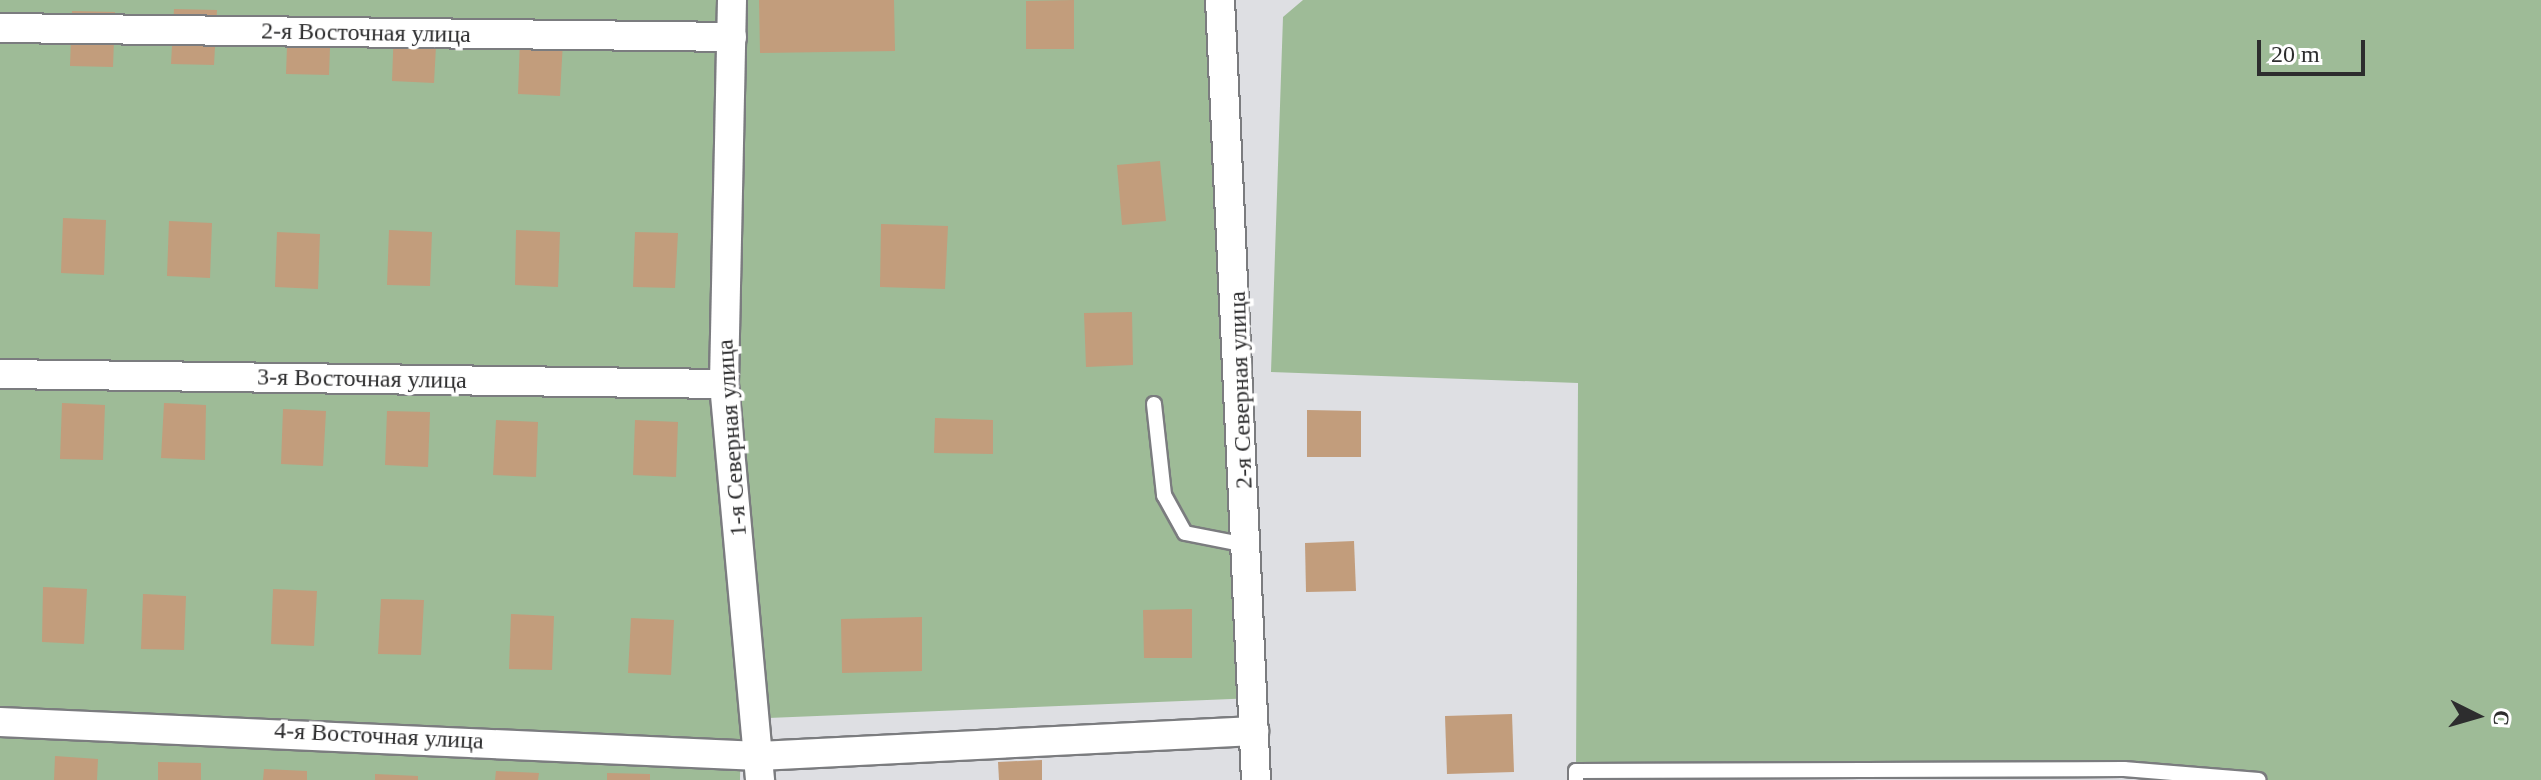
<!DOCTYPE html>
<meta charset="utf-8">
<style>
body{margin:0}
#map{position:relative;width:2541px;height:780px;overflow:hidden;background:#dedfe3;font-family:"Times New Roman",serif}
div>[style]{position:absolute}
.green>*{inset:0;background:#9ebb97}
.building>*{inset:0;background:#c29d7c}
.roads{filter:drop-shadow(2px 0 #7b7c7f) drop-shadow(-2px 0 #7b7c7f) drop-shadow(0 2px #7b7c7f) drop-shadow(0 -2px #7b7c7f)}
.lane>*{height:14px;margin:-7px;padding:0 7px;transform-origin:7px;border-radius:7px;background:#fff}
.street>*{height:28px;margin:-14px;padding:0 14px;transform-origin:14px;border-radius:14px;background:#fff}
span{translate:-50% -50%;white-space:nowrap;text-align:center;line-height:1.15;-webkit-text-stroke:7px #fff;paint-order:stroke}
.street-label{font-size:24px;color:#2d2d2e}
.north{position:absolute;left:2437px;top:676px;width:80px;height:80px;-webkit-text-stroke:6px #fff;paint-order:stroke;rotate:95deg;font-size:22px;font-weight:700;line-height:32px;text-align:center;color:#2d2d2e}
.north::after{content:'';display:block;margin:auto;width:28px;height:36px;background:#2d2d2e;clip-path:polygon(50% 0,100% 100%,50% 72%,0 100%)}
.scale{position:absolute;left:2257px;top:40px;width:108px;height:36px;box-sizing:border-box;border:4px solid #2d2d2e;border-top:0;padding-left:10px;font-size:24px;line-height:28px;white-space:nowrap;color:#2d2d2e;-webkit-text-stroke:6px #fff;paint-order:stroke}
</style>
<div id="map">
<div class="green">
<i style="clip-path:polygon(0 0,1204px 0,1256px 698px,741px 719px,740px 780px,0 780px)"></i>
<i style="clip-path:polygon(1303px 0,2541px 0,2541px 780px,2259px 780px,2124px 769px,1576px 771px,1578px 383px,1271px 372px,1283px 17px)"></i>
</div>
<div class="building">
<i style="clip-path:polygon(759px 0,894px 0,895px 51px,760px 53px)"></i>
<i style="clip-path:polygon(1074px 0,1074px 49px,1026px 49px,1026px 1px)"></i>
<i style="clip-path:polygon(174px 9px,217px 10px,214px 65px,171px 64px)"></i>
<i style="clip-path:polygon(72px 11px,115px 12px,113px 67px,70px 66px)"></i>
<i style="clip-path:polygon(288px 19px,331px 20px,329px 75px,286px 74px)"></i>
<i style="clip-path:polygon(394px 27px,437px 28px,434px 83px,392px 81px)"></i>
<i style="clip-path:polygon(520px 39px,563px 41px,560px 96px,518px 94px)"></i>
<i style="clip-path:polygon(1160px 161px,1166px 221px,1122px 225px,1117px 165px)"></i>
<i style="clip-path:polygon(63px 218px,106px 220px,104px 275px,61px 273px)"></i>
<i style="clip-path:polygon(169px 221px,212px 223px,210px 278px,167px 276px)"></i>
<i style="clip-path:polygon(881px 224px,948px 226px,945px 289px,880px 287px)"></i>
<i style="clip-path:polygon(389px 230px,432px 232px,430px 286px,387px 285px)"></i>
<i style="clip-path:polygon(516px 230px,560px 232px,558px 287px,515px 285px)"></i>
<i style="clip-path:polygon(277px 232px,320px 234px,318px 289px,275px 287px)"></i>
<i style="clip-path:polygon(635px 232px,678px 233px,675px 288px,633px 287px)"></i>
<i style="clip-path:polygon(1132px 312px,1133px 365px,1086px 367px,1084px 313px)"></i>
<i style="clip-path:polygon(62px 403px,105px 405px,103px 460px,60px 459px)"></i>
<i style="clip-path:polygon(164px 403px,206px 405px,205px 460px,161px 458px)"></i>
<i style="clip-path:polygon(283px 409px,326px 411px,323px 466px,281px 464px)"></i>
<i style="clip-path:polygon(1307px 410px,1361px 411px,1361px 457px,1307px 457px)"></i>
<i style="clip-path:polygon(387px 411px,430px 412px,428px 467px,385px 465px)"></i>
<i style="clip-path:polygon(935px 418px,993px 420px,993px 454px,934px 453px)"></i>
<i style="clip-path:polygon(496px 420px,538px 422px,536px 477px,493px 475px)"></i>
<i style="clip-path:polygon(635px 420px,678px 422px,676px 477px,633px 475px)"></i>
<i style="clip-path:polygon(1354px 541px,1356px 591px,1306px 592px,1305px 543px)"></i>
<i style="clip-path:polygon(43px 587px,87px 589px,84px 644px,42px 642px)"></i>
<i style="clip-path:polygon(273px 589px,317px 591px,314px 646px,271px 644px)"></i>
<i style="clip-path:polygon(143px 594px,186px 596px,184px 650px,141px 649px)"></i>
<i style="clip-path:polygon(381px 599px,424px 600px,421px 655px,378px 654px)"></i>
<i style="clip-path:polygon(1192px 609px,1192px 658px,1144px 658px,1143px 610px)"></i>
<i style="clip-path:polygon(511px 614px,554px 616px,552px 670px,509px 669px)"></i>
<i style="clip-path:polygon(922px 617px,922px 671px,842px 673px,841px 619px)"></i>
<i style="clip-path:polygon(631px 618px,674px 620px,671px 675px,628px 673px)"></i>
<i style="clip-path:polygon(1512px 714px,1514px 772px,1447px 774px,1445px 716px)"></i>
<i style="clip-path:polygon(55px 756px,98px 759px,97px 780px,54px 780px)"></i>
<i style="clip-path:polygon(1042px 760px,1042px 780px,999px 780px,998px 762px)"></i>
<i style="clip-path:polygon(158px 762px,201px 763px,201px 780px,158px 780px)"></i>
<i style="clip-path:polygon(264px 769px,307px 771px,307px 780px,263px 780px)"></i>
<i style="clip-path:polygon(496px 771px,539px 773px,538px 780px,495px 780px)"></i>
<i style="clip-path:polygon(607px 773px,650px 774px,650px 780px,607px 780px)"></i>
<i style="clip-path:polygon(375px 774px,418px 776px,418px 780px,375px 780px)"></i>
</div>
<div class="roads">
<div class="lane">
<i style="left:1154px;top:404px;width:92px;rotate:83.7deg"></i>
<i style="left:1164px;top:495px;width:43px;rotate:61.1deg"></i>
<i style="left:1185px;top:533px;width:63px;rotate:11deg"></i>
<i style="left:1576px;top:780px;width:9px;rotate:-90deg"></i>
<i style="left:1576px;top:771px;width:548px;rotate:-0.21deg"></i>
<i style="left:2124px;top:769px;width:135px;rotate:4.7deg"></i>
</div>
<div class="street">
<i style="left:732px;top:0;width:384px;rotate:91.2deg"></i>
<i style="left:724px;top:384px;width:398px;rotate:84.8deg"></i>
<i style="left:1220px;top:0;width:781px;rotate:87.36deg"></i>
<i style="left:0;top:28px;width:732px;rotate:0.7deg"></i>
<i style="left:0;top:374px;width:724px;rotate:0.79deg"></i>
<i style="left:0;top:722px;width:760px;rotate:2.56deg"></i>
<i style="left:759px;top:756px;width:496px;rotate:-2.9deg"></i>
</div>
</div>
<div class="street-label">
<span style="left:366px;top:33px;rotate:1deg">2-я Восточная улица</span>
<span style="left:362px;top:379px;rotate:1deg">3-я Восточная улица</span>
<span style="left:1241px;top:390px;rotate:-92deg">2-я Северная улица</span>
<span style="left:732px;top:438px;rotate:-94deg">1-я Северная улица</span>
<span style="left:379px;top:736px;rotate:3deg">4-я Восточная улица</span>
</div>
<div class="north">С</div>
<div class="scale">20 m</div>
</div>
